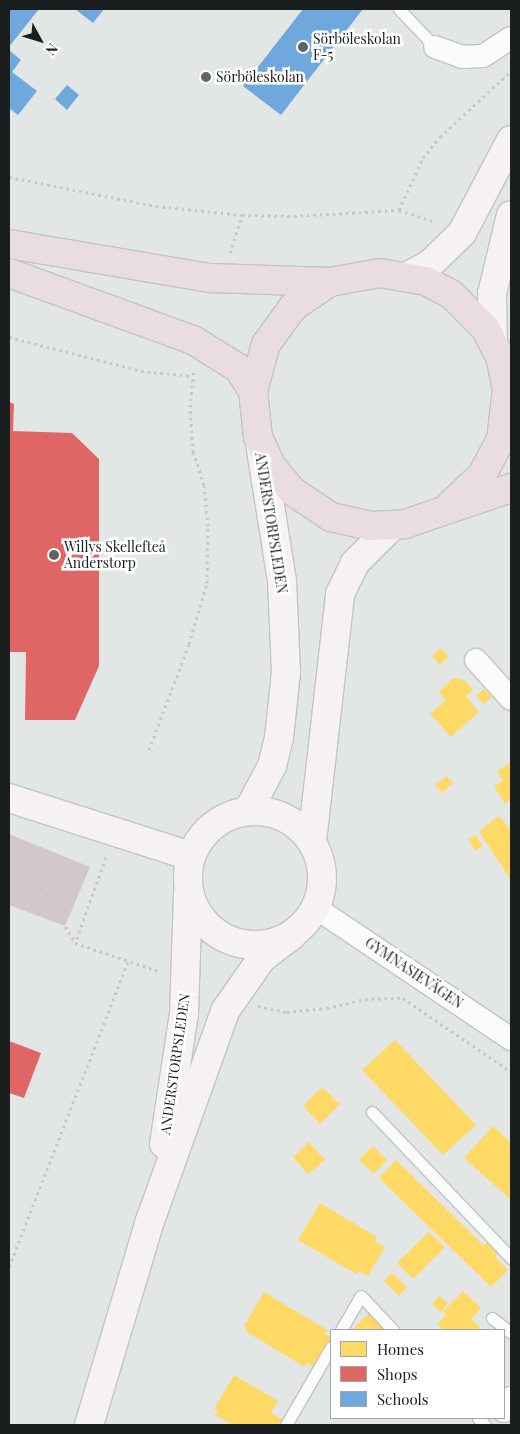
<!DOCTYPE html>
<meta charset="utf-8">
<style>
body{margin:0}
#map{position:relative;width:520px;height:1434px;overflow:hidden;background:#e2e7e6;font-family:"Playfair Display",serif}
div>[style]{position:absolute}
.green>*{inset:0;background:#d2c7cb}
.homes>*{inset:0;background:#ffd966}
.shops>*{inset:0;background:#e06666}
.schools>*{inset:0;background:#6fa8dc}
.path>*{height:3px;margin-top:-1.5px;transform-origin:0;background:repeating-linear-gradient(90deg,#c5c7c6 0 2.5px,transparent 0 6.5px)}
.roads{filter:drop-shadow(1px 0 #c1c4c3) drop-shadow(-1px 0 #c1c4c3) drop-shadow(0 1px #c1c4c3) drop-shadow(0 -1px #c1c4c3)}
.lane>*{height:11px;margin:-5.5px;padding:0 5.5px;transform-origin:5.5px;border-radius:5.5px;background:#fbfbfb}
.street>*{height:22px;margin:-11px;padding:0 11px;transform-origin:11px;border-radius:11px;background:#fbfbfb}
.secondary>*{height:28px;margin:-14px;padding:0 14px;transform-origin:14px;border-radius:14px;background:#f6f2f4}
.secondary>.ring{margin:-14px;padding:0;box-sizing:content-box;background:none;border:28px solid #f6f2f4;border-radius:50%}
.highway>*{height:28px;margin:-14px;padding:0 14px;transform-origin:14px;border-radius:14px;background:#e9dde3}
.dots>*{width:14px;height:14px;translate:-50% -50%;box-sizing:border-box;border:2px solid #fff;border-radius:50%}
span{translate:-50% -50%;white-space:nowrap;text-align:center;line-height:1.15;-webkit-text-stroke:5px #fff;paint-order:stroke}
.poi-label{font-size:14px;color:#1b1e1e}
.left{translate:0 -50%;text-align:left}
.street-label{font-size:14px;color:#1b1e1e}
.frame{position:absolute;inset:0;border:10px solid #1b1e1e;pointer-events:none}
.legend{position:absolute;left:330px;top:1329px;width:175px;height:90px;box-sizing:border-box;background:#fff;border:1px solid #a4a5a5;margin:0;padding:6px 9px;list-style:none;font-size:15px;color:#1b1e1e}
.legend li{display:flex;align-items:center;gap:10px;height:25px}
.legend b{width:25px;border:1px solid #a4a5a5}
.north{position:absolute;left:15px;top:15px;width:50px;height:50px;-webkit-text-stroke:4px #fff;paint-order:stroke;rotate:129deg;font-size:14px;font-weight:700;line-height:20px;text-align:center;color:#1b1e1e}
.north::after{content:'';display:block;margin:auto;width:18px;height:22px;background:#1b1e1e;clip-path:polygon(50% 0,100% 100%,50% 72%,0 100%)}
</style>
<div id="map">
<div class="green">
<i style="clip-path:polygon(9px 834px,90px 867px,65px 926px,9px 905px)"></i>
</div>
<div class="homes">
<i style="clip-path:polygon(441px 648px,449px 657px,440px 665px,432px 656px)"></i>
<i style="clip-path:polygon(453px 678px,464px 680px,473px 690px,466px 696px,479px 712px,451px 737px,430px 714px,446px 700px,439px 692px)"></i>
<i style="clip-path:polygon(484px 689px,492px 697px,483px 704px,476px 696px)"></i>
<i style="clip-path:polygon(511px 762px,511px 799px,505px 804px,494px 786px,503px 781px,497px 771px)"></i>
<i style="clip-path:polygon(447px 776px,453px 783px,442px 793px,435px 785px)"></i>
<i style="clip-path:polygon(499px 816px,511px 830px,510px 879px,479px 831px)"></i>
<i style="clip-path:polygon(475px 835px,483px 845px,476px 851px,468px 840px)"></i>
<i style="clip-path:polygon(395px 1040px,476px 1125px,443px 1155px,362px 1070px)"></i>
<i style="clip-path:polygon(322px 1087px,340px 1104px,320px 1124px,303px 1106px)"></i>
<i style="clip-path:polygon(493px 1126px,511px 1143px,511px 1200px,464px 1158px)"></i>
<i style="clip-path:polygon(309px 1142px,325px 1160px,308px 1174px,293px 1157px)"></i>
<i style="clip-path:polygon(373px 1146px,387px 1160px,374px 1174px,359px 1160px)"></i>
<i style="clip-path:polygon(396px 1160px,484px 1246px,487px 1242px,498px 1253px,495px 1257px,508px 1270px,491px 1287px,379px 1178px)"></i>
<i style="clip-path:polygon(320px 1203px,377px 1237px,375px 1242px,385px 1247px,368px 1276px,358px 1271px,356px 1274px,298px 1240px)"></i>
<i style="clip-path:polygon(429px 1232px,445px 1247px,413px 1279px,397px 1263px)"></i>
<i style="clip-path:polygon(392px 1273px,407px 1287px,399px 1296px,384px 1281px)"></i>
<i style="clip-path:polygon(463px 1291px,481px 1308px,471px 1319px,480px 1327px,477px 1330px,444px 1330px,437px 1324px,446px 1315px,443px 1312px)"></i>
<i style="clip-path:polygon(264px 1292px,327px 1330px,325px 1334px,331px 1337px,331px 1345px,317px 1369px,307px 1362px,305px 1367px,245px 1331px,247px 1328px,244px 1326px)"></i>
<i style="clip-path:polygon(439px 1296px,448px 1303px,441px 1312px,432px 1304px)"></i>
<i style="clip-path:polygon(369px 1313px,388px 1327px,385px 1330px,352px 1330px)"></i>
<i style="clip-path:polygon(234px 1375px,278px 1401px,271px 1413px,282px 1419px,278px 1425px,233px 1425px,215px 1415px,218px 1411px,214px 1409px)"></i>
</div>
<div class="shops">
<i style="clip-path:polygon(9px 402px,14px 404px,13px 431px,72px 433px,99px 459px,99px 666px,75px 720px,25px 720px,26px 652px,9px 652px)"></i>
<i style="clip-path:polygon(9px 1041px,41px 1053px,24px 1098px,9px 1093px)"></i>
</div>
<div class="schools">
<i style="clip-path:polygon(9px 9px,39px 9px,9px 47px)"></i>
<i style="clip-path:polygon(75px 9px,104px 9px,93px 23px)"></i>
<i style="clip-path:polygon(303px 9px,363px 9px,281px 115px,243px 86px)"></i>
<i style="clip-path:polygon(9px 50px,21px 60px,12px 72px,37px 91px,18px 115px,9px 108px)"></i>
<i style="clip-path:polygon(67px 85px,79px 95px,67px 110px,55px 99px)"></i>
</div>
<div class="path">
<i style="left:9px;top:177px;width:150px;rotate:11.2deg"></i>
<i style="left:156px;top:206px;width:86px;rotate:6deg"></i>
<i style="left:399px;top:210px;width:57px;rotate:-65.2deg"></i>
<i style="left:423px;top:158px;width:27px;rotate:-51deg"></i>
<i style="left:440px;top:137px;width:97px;rotate:-42.9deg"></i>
<i style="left:230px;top:253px;width:40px;rotate:-72deg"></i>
<i style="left:242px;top:215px;width:52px;rotate:1.1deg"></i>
<i style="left:294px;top:216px;width:105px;rotate:-3.3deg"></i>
<i style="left:399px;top:210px;width:39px;rotate:18deg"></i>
<i style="left:9px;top:337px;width:136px;rotate:14.4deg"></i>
<i style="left:141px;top:371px;width:52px;rotate:5.5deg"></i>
<i style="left:149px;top:750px;width:113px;rotate:-69.3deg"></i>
<i style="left:189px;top:644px;width:64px;rotate:-73.6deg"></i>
<i style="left:207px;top:583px;width:57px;rotate:-89deg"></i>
<i style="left:208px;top:526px;width:41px;rotate:-95.6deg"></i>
<i style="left:204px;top:485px;width:35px;rotate:-108deg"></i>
<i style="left:193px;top:452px;width:45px;rotate:-93.8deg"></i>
<i style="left:190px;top:407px;width:37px;rotate:-84deg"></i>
<i style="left:106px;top:857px;width:91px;rotate:109.8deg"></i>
<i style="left:75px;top:943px;width:91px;rotate:18.6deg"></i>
<i style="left:9px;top:874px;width:35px;rotate:24deg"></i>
<i style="left:41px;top:888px;width:64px;rotate:57.8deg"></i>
<i style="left:258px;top:1006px;width:30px;rotate:12deg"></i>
<i style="left:287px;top:1012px;width:40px;rotate:-5.7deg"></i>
<i style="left:327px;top:1008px;width:39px;rotate:-13deg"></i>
<i style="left:365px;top:999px;width:38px;rotate:-2deg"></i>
<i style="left:403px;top:998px;width:131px;rotate:34.4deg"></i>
<i style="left:9px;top:1267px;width:330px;rotate:-68.7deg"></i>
</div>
<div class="roads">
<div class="lane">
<i style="left:399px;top:9px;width:52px;rotate:46.5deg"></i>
<i style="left:372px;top:1112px;width:202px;rotate:46.4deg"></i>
<i style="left:492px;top:1318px;width:24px;rotate:38deg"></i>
<i style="left:341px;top:1330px;width:39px;rotate:-60deg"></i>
<i style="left:361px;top:1296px;width:47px;rotate:46.7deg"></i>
<i style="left:478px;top:1418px;width:10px;rotate:45deg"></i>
<i style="left:286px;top:1425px;width:90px;rotate:-60deg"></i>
</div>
<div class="street">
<i style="left:435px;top:47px;width:29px;rotate:20deg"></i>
<i style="left:462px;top:57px;width:21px;rotate:-3deg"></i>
<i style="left:483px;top:56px;width:33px;rotate:-33deg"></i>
<i style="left:476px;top:660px;width:52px;rotate:48.1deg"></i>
<i style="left:316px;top:908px;width:235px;rotate:33.9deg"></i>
<i style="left:504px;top:1411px;width:15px;rotate:-62deg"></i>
</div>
<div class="secondary">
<i style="left:408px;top:276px;width:24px;rotate:-28deg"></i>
<i style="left:429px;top:265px;width:46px;rotate:-44.1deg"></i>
<i style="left:462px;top:233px;width:105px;rotate:-62.2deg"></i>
<i style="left:493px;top:341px;width:47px;rotate:-91.2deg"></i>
<i style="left:492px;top:294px;width:81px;rotate:-76.5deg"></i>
<i style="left:9px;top:798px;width:191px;rotate:17.7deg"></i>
<i class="ring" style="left:188px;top:811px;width:106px;height:106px"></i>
<i style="left:248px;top:811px;width:51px;rotate:-61.9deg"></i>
<i style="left:272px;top:766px;width:29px;rotate:-76deg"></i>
<i style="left:279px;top:738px;width:66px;rotate:-83.9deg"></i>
<i style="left:286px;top:672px;width:91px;rotate:-92.5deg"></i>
<i style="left:282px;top:581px;width:139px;rotate:-99.1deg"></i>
<i style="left:312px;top:841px;width:249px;rotate:-83.5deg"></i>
<i style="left:340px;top:594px;width:34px;rotate:-64deg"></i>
<i style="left:355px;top:563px;width:52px;rotate:-45deg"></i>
<i style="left:164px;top:1144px;width:132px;rotate:-81.3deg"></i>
<i style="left:184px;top:1014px;width:121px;rotate:-88.1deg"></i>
<i style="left:89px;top:1425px;width:213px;rotate:-73.4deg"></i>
<i style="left:150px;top:1221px;width:223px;rotate:-70.3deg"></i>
<i style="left:225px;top:1011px;width:65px;rotate:-55.1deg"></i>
<i style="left:262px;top:958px;width:38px;rotate:-37deg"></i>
</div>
<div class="highway">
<i style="left:9px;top:244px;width:205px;rotate:9.6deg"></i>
<i style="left:211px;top:278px;width:119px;rotate:1.9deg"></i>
<i style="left:9px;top:273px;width:196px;rotate:20deg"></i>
<i style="left:193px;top:340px;width:53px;rotate:31.9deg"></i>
<i style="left:238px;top:368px;width:27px;rotate:57deg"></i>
<i style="left:511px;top:378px;width:56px;rotate:-117.5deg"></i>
<i style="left:485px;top:328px;width:48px;rotate:-135deg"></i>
<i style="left:451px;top:294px;width:28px;rotate:-153deg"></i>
<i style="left:426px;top:281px;width:47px;rotate:-170.1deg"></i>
<i style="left:380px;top:273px;width:51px;rotate:169.8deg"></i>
<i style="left:330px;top:282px;width:45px;rotate:146deg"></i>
<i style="left:293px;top:307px;width:46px;rotate:126.1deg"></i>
<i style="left:266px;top:344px;width:49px;rotate:105.5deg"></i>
<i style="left:253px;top:391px;width:46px;rotate:83.8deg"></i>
<i style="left:258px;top:437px;width:33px;rotate:65deg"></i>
<i style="left:272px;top:467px;width:31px;rotate:50deg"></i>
<i style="left:292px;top:491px;width:47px;rotate:33.7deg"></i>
<i style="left:331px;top:517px;width:41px;rotate:12.7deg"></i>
<i style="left:371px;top:526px;width:34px;rotate:-3deg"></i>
<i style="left:405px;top:524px;width:112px;rotate:-18.8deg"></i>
<i style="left:450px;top:505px;width:44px;rotate:-43.2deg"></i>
<i style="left:482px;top:475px;width:40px;rotate:-62deg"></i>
<i style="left:501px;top:440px;width:51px;rotate:-83.3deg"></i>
<i style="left:507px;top:389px;width:30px;rotate:-102deg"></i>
</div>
</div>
<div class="dots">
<i style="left:303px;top:47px;background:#616464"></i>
<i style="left:206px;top:77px;background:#616464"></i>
<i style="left:54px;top:555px;background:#616464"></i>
</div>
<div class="poi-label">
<span class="left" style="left:313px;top:47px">Sörböleskolan<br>F-5</span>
<span class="left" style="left:216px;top:77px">Sörböleskolan</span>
<span class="left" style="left:64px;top:555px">Willys Skellefteå<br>Anderstorp</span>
</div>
<div class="street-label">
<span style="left:271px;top:523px;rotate:81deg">ANDERSTORPSLEDEN</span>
<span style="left:414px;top:973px;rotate:34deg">GYMNASIEVÄGEN</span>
<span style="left:175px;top:1064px;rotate:-82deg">ANDERSTORPSLEDEN</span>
</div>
<div class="frame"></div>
<ul class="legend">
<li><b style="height:14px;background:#ffd966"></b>Homes</li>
<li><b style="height:14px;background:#e06666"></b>Shops</li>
<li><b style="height:14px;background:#6fa8dc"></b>Schools</li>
</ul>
<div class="north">N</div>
</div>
